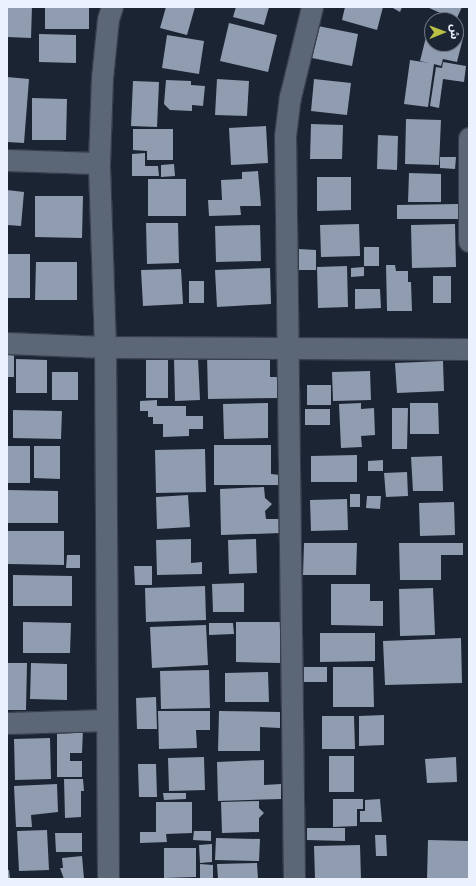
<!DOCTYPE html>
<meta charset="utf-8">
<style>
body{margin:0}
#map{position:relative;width:476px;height:886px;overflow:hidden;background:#1b2433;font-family:"Golos Text","Noto Sans Arabic",sans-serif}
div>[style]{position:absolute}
.building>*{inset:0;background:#909caf}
.roads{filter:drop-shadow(1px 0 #383f4c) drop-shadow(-1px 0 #383f4c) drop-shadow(0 1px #383f4c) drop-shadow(0 -1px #383f4c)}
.minor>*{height:21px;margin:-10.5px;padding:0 10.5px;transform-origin:10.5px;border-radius:10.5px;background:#5b6677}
span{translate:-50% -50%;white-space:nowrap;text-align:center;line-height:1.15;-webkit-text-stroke:4px #1b2433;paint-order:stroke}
.frame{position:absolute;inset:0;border:8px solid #ecf2fd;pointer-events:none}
.north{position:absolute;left:424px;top:12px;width:40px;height:40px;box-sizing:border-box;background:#1b2433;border:1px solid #6f7684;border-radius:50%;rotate:89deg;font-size:11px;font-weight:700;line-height:16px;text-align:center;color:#ecf2fd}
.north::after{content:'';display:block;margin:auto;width:14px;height:18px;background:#bac045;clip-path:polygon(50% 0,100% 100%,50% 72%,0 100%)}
</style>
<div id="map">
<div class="building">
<i style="clip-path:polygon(7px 7px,32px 7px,31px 38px,7px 37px)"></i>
<i style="clip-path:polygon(45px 7px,89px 7px,89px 29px,45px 29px)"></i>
<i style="clip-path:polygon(166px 7px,195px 7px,187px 35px,160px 28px)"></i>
<i style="clip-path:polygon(236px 7px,269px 7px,264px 25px,233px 17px)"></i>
<i style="clip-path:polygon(345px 7px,383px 7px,377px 30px,342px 20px)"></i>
<i style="clip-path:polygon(391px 7px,402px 7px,400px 12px)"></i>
<i style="clip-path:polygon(427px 7px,462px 7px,456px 20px)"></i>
<i style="clip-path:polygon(229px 23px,277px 35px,268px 72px,220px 61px)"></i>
<i style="clip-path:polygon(429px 25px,432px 26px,432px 44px,456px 44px,456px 32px,464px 34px,457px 62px,443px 59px,441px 66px,434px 64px,428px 107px,404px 104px,410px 60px,429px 63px,420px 61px)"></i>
<i style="clip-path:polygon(318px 26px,358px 34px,352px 66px,312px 58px)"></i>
<i style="clip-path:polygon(39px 34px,76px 35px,76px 63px,39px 62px)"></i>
<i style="clip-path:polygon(167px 35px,204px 41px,199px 74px,162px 68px)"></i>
<i style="clip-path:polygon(443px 62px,466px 66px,464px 82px,443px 79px,439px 108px,430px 106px,436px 67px,442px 68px)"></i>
<i style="clip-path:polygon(7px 77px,29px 79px,24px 143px,7px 142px)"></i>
<i style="clip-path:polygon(217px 79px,249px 81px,247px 116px,215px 115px)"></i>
<i style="clip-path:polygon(314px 79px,351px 83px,347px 115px,311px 111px)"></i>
<i style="clip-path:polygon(166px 80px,191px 81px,191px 85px,205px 86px,203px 106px,192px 105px,192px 111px,170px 110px,164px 104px)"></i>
<i style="clip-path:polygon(133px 81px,159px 82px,157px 127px,131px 126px)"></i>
<i style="clip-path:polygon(32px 98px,67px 99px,66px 140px,32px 140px)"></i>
<i style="clip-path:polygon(406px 119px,441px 120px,439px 165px,405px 164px)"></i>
<i style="clip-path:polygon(311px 124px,343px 125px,342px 159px,310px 159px)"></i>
<i style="clip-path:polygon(266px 126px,268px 163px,231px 165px,229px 128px)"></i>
<i style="clip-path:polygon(133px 129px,173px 129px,173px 160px,147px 160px,147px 151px,133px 150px)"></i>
<i style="clip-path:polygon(378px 135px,398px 136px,397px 170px,377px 169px)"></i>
<i style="clip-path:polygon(145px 153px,145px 166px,158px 166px,159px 176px,132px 176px,132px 154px)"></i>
<i style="clip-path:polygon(440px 157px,456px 157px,455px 169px,440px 168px)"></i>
<i style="clip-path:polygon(174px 164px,175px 176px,161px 177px,161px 165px)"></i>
<i style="clip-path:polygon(258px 171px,261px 206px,240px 206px,241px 215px,209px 216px,208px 200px,222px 200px,221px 180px,242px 179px,242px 172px)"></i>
<i style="clip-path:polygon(409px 173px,441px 174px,441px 202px,408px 202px)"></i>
<i style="clip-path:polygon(317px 177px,351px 177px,351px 210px,317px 211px)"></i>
<i style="clip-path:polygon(148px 179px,186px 179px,186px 216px,148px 216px)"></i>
<i style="clip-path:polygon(7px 190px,24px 192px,21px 226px,7px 225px)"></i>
<i style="clip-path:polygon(35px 196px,83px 196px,82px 238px,35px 237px)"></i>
<i style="clip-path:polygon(459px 204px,459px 219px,397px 219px,397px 205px)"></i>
<i style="clip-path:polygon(146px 223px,178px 223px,179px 263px,147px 264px)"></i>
<i style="clip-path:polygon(359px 224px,360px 256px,321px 257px,320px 225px)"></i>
<i style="clip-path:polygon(455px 224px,456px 267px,412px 268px,411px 225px)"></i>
<i style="clip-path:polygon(260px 225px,261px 261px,216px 262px,215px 226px)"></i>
<i style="clip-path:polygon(364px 247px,379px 247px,379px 266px,364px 266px)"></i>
<i style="clip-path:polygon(299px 249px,316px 250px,316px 270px,299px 270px)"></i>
<i style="clip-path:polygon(7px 254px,30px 254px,30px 298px,7px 298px)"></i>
<i style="clip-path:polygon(36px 262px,77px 262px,77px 300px,35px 300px)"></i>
<i style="clip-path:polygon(386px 265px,395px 265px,396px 271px,408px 271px,408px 282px,411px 282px,412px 311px,387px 311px)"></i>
<i style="clip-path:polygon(347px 266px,348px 307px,318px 308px,317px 267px)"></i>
<i style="clip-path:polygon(364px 267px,364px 276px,351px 277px,351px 268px)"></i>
<i style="clip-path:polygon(270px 268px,271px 304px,217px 307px,215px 270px)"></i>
<i style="clip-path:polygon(181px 269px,183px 304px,143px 306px,141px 270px)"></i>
<i style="clip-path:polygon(433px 276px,451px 276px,451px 303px,433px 303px)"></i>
<i style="clip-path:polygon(189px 281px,204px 281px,204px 303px,189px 303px)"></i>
<i style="clip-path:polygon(355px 289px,380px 289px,381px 308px,355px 309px)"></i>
<i style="clip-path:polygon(7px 350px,14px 350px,14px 377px,7px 377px)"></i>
<i style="clip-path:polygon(235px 353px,235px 360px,270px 360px,270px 377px,279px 377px,280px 398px,208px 399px,207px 354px)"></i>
<i style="clip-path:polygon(198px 358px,200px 400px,175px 401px,174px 359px)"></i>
<i style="clip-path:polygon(16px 359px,47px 360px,47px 393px,16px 393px)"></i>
<i style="clip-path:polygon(146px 360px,168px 360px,168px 398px,146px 398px)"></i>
<i style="clip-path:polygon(443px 361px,444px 391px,397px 393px,395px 363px)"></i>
<i style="clip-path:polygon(370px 371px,371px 400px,333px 401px,332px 372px)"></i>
<i style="clip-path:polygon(52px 372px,78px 372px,78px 400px,52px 400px)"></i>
<i style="clip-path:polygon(307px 385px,331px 385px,331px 405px,307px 405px)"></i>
<i style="clip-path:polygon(157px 400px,157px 406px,186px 406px,186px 416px,203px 416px,203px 429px,189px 429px,189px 436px,163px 437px,163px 424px,153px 424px,153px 417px,148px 417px,148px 411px,140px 411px,140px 401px)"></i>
<i style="clip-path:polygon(268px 403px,268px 438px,224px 439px,223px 404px)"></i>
<i style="clip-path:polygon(361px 403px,361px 409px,374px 408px,375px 435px,361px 436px,362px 447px,341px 448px,339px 404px)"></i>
<i style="clip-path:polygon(410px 403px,438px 403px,439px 434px,410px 434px)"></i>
<i style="clip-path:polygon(392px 408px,408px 408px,407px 449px,392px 449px)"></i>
<i style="clip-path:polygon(305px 409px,330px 409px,330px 425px,305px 425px)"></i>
<i style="clip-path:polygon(13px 410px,62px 411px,61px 439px,13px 438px)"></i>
<i style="clip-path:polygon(214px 445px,271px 445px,271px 474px,280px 475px,280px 485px,214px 485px)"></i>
<i style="clip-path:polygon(7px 446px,30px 446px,30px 483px,7px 483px)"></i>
<i style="clip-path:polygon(34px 446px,60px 446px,60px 479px,34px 478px)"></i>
<i style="clip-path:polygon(205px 449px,206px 492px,156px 493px,155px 450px)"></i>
<i style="clip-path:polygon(357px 455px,357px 482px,311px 482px,311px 456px)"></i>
<i style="clip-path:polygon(442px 456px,443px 491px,413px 491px,411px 457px)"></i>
<i style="clip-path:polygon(383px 460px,383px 471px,368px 471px,368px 461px)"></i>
<i style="clip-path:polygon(407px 472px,408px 496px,386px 497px,384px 473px)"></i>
<i style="clip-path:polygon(264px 487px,265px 498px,272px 504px,265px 511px,266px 519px,281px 519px,281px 533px,221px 535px,220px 489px)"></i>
<i style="clip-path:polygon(7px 490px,58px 491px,58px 523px,7px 523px)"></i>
<i style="clip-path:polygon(350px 494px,360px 494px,360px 507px,350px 507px)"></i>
<i style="clip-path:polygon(188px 495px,190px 527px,157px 529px,156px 497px)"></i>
<i style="clip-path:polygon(367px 496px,381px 496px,380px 509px,366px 508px)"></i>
<i style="clip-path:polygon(347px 499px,348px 530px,311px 531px,310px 500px)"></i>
<i style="clip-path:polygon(454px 502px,455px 535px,420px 536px,419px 503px)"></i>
<i style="clip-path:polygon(8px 531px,64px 531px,64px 565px,8px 564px)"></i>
<i style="clip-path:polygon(191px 539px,191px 563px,202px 562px,202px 574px,157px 575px,156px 540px)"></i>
<i style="clip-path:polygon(256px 539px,257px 573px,229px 574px,228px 540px)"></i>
<i style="clip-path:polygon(304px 543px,357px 543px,356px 575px,303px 575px)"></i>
<i style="clip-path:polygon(399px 543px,463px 543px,463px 555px,441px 555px,441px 580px,400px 580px)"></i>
<i style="clip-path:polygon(67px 555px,80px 555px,80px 568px,66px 568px)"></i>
<i style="clip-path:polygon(134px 566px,152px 566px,152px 585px,135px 585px)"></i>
<i style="clip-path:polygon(13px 575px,72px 576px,72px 606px,13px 606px)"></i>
<i style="clip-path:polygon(244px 583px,244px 612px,213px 612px,212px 584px)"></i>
<i style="clip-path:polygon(331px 584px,370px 584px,370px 601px,383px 601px,383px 626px,331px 625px)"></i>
<i style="clip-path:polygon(205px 586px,206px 620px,146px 622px,145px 588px)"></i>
<i style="clip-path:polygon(433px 588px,435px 635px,400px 636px,399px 589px)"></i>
<i style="clip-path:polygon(23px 622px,71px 623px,70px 653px,23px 653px)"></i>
<i style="clip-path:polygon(236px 622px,281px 622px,281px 663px,236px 662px)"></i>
<i style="clip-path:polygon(209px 623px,233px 623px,234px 634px,209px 635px)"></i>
<i style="clip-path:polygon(206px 625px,208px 665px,152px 668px,150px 627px)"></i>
<i style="clip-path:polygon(320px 633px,375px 633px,375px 661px,320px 662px)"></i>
<i style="clip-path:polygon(461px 638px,462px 683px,385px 685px,383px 641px)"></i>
<i style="clip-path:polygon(7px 663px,27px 663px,26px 710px,7px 710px)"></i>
<i style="clip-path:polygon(31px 663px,67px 664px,67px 700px,30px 699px)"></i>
<i style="clip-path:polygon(304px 667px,327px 667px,327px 682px,304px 682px)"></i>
<i style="clip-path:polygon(333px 667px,373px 667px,374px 707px,333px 707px)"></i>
<i style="clip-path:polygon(209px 670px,210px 708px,161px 709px,160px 671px)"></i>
<i style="clip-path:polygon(268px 672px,269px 702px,225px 702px,225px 673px)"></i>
<i style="clip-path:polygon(156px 697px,157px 729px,137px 729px,136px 698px)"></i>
<i style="clip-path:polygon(158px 711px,210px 711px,210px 730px,196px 730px,197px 748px,159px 749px)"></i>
<i style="clip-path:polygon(219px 711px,280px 712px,280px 728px,260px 727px,260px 751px,218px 751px)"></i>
<i style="clip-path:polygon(384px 715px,384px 745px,359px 746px,359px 716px)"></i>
<i style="clip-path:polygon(322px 716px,354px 716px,355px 749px,322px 749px)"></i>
<i style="clip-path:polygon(57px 728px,83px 729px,82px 753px,70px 753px,70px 761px,82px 761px,82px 777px,57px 777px)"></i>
<i style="clip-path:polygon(50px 738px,51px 779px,15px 780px,14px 739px)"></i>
<i style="clip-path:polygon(329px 756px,354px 756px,354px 792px,329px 792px)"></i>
<i style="clip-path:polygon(204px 757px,205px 790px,169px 791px,168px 758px)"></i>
<i style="clip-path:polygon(456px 757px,457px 782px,427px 783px,425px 759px)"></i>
<i style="clip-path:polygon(264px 760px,264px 785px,281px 784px,281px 799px,218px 801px,217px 762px)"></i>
<i style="clip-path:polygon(138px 764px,156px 764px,157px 797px,139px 797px)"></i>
<i style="clip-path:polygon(64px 779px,83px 779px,84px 791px,81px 791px,81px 817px,65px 818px)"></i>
<i style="clip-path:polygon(57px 784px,58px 812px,31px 815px,32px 827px,16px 827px,14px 786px)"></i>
<i style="clip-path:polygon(163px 793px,186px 793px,186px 799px,164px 800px)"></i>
<i style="clip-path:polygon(333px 799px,363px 799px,363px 809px,357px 809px,357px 826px,333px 827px)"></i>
<i style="clip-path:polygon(380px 799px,382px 822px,360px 822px,360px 811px,365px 811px,365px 800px)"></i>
<i style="clip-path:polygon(259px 801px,259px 808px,264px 813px,259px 818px,259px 832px,222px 833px,221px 802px)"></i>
<i style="clip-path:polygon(156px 802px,192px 802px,192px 833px,166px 834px,167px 842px,140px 843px,140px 832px,156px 832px)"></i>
<i style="clip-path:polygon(307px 828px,345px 828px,345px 841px,307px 840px)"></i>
<i style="clip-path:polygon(47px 830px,49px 870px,19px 871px,17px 831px)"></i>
<i style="clip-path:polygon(194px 831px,211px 831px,211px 841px,193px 840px)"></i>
<i style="clip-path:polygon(55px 833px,82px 833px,82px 852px,56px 852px)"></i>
<i style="clip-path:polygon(375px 835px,386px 835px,387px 856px,376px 856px)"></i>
<i style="clip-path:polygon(216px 838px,260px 839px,259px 861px,215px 860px)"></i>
<i style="clip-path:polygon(428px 840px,469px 841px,469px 879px,427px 879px)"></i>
<i style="clip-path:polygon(212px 844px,212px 862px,200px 863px,199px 845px)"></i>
<i style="clip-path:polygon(360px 845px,361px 879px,315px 879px,314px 846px)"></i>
<i style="clip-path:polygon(164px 848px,196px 848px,196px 877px,164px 878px)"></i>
<i style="clip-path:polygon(82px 856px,84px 879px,64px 879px,60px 868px,63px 868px,62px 858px)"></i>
<i style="clip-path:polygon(257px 863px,258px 879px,218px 879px,217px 864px)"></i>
<i style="clip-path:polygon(200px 864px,213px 865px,213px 879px,200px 879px)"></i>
<i style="clip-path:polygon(7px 870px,9px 870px,10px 879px,7px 879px)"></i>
</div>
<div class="roads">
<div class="minor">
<i style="left:469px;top:138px;width:103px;rotate:90deg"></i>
<i style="left:7px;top:160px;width:92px;rotate:1.9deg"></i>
<i style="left:7px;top:343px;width:98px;rotate:2.3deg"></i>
<i style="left:105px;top:347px;width:364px;rotate:0.3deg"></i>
<i style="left:7px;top:723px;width:99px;rotate:-1.7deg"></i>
<i style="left:108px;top:879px;width:532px;rotate:-90.32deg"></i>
<i style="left:105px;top:347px;width:184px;rotate:-91.9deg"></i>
<i style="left:99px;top:163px;width:85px;rotate:-88deg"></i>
<i style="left:102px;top:78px;width:59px;rotate:-84.2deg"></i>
<i style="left:108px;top:19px;width:13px;rotate:-72deg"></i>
<i style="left:294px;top:879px;width:743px;rotate:-90.69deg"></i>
<i style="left:285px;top:136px;width:39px;rotate:-83deg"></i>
<i style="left:290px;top:97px;width:93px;rotate:-76.3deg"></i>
</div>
</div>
<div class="frame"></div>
<div class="north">ش</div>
</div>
